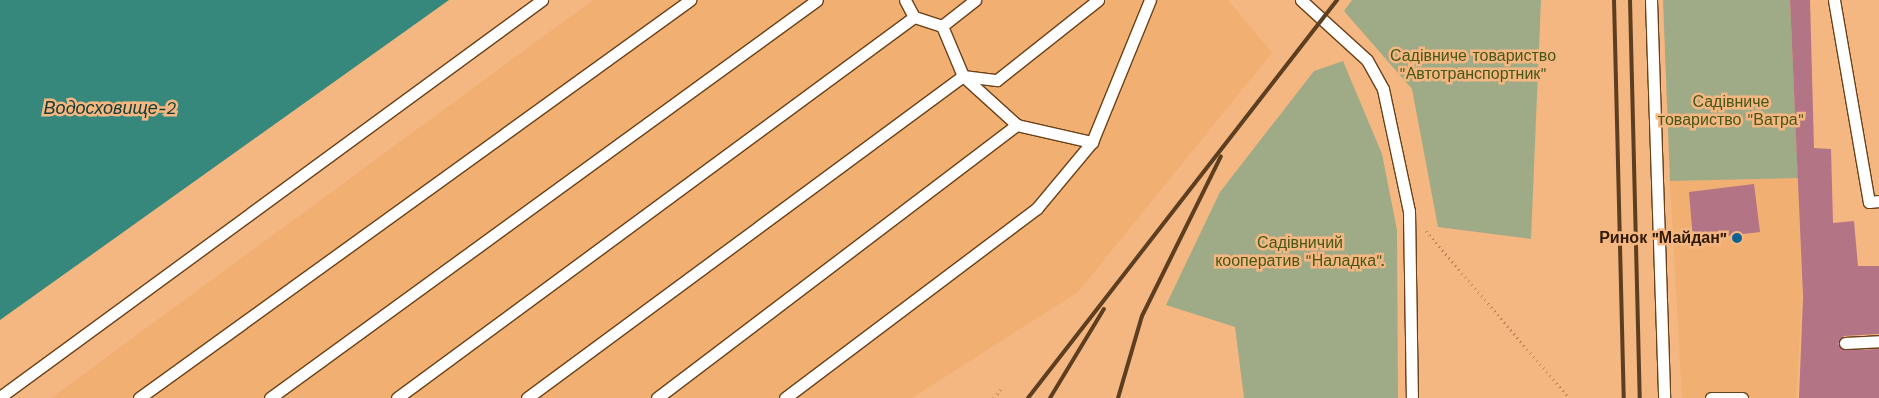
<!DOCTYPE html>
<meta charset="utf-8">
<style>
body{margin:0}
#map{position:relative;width:1879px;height:398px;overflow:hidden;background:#f4b781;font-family:"Work Sans",sans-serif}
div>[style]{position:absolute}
.built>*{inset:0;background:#f1af72}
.green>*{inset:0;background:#9fab87}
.water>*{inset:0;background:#36887c}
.building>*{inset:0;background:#b37485}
.path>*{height:3px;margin-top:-1.5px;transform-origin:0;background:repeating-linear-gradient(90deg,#b68559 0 1px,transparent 0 5px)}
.roads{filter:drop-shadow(1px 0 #6b4117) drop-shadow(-1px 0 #6b4117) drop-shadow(0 1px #6b4117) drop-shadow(0 -1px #6b4117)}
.service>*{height:11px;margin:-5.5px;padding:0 5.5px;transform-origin:5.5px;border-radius:5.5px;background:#fff}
.rail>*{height:4px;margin:-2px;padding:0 2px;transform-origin:2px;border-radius:2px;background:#5d3e20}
.dots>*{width:14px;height:14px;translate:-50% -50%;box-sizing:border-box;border:2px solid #f4b781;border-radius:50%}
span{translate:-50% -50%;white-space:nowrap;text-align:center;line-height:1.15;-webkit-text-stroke:5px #f4b781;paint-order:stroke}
.park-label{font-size:16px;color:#475717}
.poi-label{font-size:16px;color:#301a03;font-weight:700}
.right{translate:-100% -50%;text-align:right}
.water-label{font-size:18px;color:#143a34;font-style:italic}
</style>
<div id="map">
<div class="built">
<i style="clip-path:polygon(593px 0,1228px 0,1272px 53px,1078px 292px,912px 398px,51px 398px)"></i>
<i style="clip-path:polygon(1798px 178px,1802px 301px,1796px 398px,1682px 398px,1670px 181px)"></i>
</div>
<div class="green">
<i style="clip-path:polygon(1352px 0,1541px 0,1531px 239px,1438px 227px,1412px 89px,1344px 11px)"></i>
<i style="clip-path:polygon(1663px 0,1790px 0,1798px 178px,1670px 181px)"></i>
<i style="clip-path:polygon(1343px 61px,1382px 154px,1397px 230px,1398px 398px,1244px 398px,1235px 327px,1166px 305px,1220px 192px,1314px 71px)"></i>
</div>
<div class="water">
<i style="clip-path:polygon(0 0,449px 0,0 320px)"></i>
</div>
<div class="building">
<i style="clip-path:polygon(1790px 0,1810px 0,1814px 148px,1831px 149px,1833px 223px,1854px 221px,1858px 266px,1879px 266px,1879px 334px,1844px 336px,1838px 344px,1845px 350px,1879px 349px,1879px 398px,1799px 398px,1803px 297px)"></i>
<i style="clip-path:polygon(1754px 184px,1760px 232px,1693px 240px,1689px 192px)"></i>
</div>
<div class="path">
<i style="left:1426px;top:231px;width:220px;rotate:49.4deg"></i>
<i style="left:994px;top:398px;width:11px;rotate:-52deg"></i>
</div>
<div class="roads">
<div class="service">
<i style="left:1301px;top:0;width:89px;rotate:42.3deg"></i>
<i style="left:1367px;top:60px;width:33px;rotate:61deg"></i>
<i style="left:1383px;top:89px;width:125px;rotate:78deg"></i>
<i style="left:1409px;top:211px;width:187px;rotate:89.1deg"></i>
<i style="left:1651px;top:0;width:398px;rotate:88.1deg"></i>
<i style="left:1834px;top:0;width:205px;rotate:80.2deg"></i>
<i style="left:1869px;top:202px;width:10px;rotate:-6deg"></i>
<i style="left:942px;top:26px;width:42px;rotate:-38.2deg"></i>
<i style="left:1017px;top:125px;width:77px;rotate:12.8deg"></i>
<i style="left:1845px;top:343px;width:34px;rotate:-3deg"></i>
<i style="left:0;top:397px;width:672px;rotate:-36.22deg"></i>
<i style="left:139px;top:398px;width:680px;rotate:-35.84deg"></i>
<i style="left:270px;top:398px;width:676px;rotate:-36.04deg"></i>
<i style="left:397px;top:398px;width:642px;rotate:-36.39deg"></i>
<i style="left:527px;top:398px;width:542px;rotate:-36.45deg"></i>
<i style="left:963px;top:76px;width:34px;rotate:7deg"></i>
<i style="left:997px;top:80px;width:129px;rotate:-38.4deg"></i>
<i style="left:657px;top:398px;width:452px;rotate:-37.2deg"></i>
<i style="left:1017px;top:125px;width:73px;rotate:-137.8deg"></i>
<i style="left:963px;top:76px;width:54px;rotate:-112.8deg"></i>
<i style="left:942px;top:26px;width:29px;rotate:-162deg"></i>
<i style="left:914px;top:17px;width:19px;rotate:-118deg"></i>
<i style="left:785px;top:398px;width:316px;rotate:-37deg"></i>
<i style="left:1037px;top:208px;width:86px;rotate:-50.2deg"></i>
<i style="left:1092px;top:142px;width:153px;rotate:-67.8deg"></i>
<i style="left:1711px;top:398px;width:31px"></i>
</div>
</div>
<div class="rail">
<i style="left:1614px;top:0;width:398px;rotate:88.6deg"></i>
<i style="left:1630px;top:0;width:398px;rotate:88.6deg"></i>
<i style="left:1028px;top:398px;width:504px;rotate:-52.17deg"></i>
<i style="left:1050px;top:398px;width:104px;rotate:-58.8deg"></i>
<i style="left:1118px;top:398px;width:85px;rotate:-73.7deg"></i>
<i style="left:1142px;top:316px;width:178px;rotate:-63.7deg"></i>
</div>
<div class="dots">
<i style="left:1737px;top:238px;background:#0d6193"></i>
</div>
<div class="park-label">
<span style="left:1473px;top:65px">Садівниче товариство<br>"Автотранспортник"</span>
<span style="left:1731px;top:111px">Садівниче<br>товариство "Ватра"</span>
<span style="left:1300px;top:252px">Садівничий<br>кооператив "Наладка".</span>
</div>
<div class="poi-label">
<span class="right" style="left:1727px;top:238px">Ринок "Майдан"</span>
</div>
<div class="water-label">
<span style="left:110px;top:108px">Водосховище-2</span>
</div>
</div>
